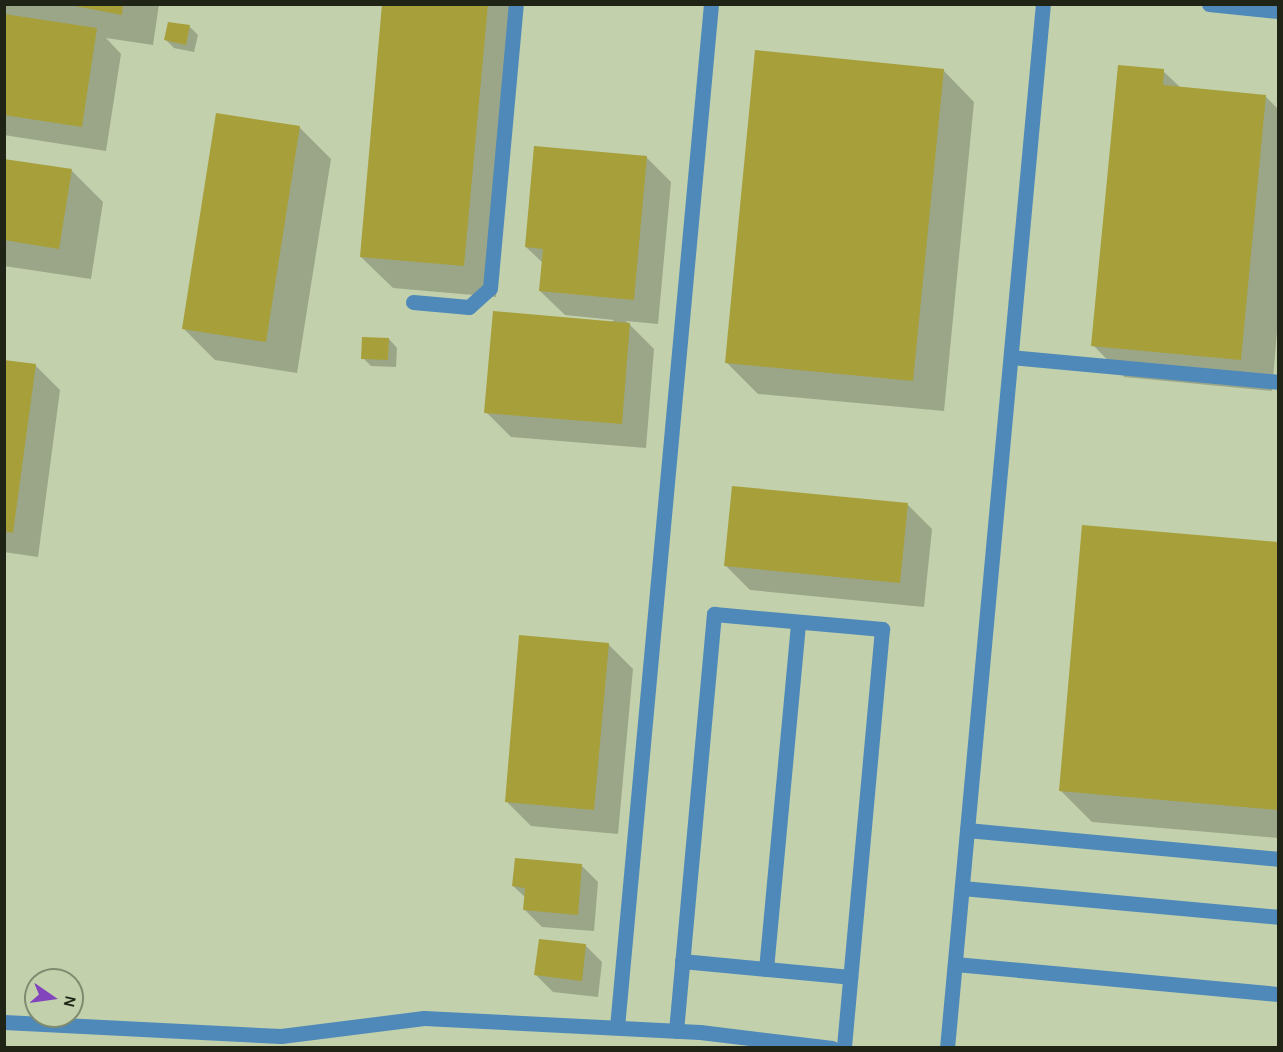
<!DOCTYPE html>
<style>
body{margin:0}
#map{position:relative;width:1283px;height:1052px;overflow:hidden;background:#c2d0ac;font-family:Karla,sans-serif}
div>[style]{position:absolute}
.shadow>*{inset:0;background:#0003}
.building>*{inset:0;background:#a79f39}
.service>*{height:15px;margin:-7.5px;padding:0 7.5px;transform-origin:7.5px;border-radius:7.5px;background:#4e89b9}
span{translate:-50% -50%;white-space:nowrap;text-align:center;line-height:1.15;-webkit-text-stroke:4.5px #c2d0ac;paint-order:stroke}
.frame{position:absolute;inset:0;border:6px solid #1f2417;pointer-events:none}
.north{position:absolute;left:24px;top:968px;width:60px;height:60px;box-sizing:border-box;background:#c2d0ac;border:2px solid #818b70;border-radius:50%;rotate:103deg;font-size:16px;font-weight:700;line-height:24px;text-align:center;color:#1f2417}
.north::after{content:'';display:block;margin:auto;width:21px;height:27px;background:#8245bb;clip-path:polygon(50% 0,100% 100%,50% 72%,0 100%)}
</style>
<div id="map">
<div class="shadow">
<i style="clip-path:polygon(4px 4px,159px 4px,153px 45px,106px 38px,121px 54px,106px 151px,4px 135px)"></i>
<i style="clip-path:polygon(384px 4px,522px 4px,496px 297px,393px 288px,361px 257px)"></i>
<i style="clip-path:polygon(190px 27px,198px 35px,194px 52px,174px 48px,166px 40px)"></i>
<i style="clip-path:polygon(943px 70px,974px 102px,944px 411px,758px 394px,726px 362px)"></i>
<i style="clip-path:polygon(1163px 71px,1181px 88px,1265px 96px,1278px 109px,1278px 319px,1272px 391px,1124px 377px,1093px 345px)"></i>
<i style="clip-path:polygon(299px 127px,331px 159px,297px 373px,215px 360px,183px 328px)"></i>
<i style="clip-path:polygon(646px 157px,671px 182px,658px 324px,626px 321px,654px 349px,646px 448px,511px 437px,486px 412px,614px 320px,565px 315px,540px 291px,543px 263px,526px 247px)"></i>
<i style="clip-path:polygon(4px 160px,71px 170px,103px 202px,91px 279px,4px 266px)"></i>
<i style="clip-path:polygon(389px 339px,397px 348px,396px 367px,371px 366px,363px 358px)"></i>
<i style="clip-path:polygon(4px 361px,35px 365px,60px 390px,38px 557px,4px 552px)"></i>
<i style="clip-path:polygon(907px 504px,932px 529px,924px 607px,750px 590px,725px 565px)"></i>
<i style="clip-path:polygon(1083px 527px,1278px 544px,1278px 838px,1092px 822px,1060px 790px)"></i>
<i style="clip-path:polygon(608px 644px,633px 669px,618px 834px,531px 826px,507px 802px)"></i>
<i style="clip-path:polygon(581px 865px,598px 882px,594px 931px,542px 927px,525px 910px,526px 898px,513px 886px)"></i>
<i style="clip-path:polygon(585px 945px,602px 962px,598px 997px,553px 992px,536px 975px)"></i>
</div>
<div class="building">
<i style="clip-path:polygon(64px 4px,123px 4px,122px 15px)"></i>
<i style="clip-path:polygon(382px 4px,488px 4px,464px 266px,360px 257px)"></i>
<i style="clip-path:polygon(4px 14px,97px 28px,82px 127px,4px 115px)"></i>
<i style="clip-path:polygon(168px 22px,190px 25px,186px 45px,164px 40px)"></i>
<i style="clip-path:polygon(755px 50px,944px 69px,913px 381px,725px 363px)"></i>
<i style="clip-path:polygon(1118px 65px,1164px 69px,1163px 85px,1266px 95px,1241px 360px,1091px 346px)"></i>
<i style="clip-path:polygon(216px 113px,300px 126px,266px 342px,182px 329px)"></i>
<i style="clip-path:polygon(534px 146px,647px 156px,634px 300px,539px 291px,543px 249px,525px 247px)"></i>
<i style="clip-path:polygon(4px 159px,72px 169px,59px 249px,4px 240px)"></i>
<i style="clip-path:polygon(493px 311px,630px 323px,622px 424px,484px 413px)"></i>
<i style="clip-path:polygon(362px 337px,389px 338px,388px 360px,361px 359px)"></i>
<i style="clip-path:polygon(4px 360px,36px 364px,13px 533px,4px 531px)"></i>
<i style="clip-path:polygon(732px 486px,908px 503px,900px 583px,724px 566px)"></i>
<i style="clip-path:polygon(1082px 525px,1278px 542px,1278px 810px,1059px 791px)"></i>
<i style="clip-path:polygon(519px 635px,609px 643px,594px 810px,505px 802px)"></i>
<i style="clip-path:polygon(515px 858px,582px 864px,578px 915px,523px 910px,525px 888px,512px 886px)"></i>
<i style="clip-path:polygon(539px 939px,586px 944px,582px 981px,534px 975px)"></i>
</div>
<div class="service">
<i style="left:1209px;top:4px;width:69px;rotate:5.8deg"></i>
<i style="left:413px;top:302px;width:56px;rotate:5.1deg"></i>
<i style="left:469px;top:307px;width:28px;rotate:-42deg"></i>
<i style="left:490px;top:288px;width:285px;rotate:-84.8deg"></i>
<i style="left:1011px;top:357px;width:268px;rotate:5.3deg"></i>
<i style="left:967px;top:830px;width:312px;rotate:5.3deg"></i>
<i style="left:962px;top:888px;width:317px;rotate:5.2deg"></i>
<i style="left:682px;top:961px;width:169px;rotate:5.4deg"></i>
<i style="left:955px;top:964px;width:324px;rotate:5.3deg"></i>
<i style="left:766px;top:969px;width:348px;rotate:-84.7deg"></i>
<i style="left:4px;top:1022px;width:277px;rotate:2.9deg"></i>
<i style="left:281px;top:1036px;width:144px;rotate:-7.2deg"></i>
<i style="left:424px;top:1018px;width:276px;rotate:2.9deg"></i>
<i style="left:700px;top:1032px;width:133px;rotate:6.9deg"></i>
<i style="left:617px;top:1027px;width:1027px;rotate:-84.75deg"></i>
<i style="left:676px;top:1031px;width:419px;rotate:-84.8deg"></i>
<i style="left:714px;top:614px;width:169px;rotate:5.1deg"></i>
<i style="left:882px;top:629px;width:421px;rotate:95.2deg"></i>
<i style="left:947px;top:1048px;width:1048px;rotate:-84.75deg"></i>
</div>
<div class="frame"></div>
<div class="north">N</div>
</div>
